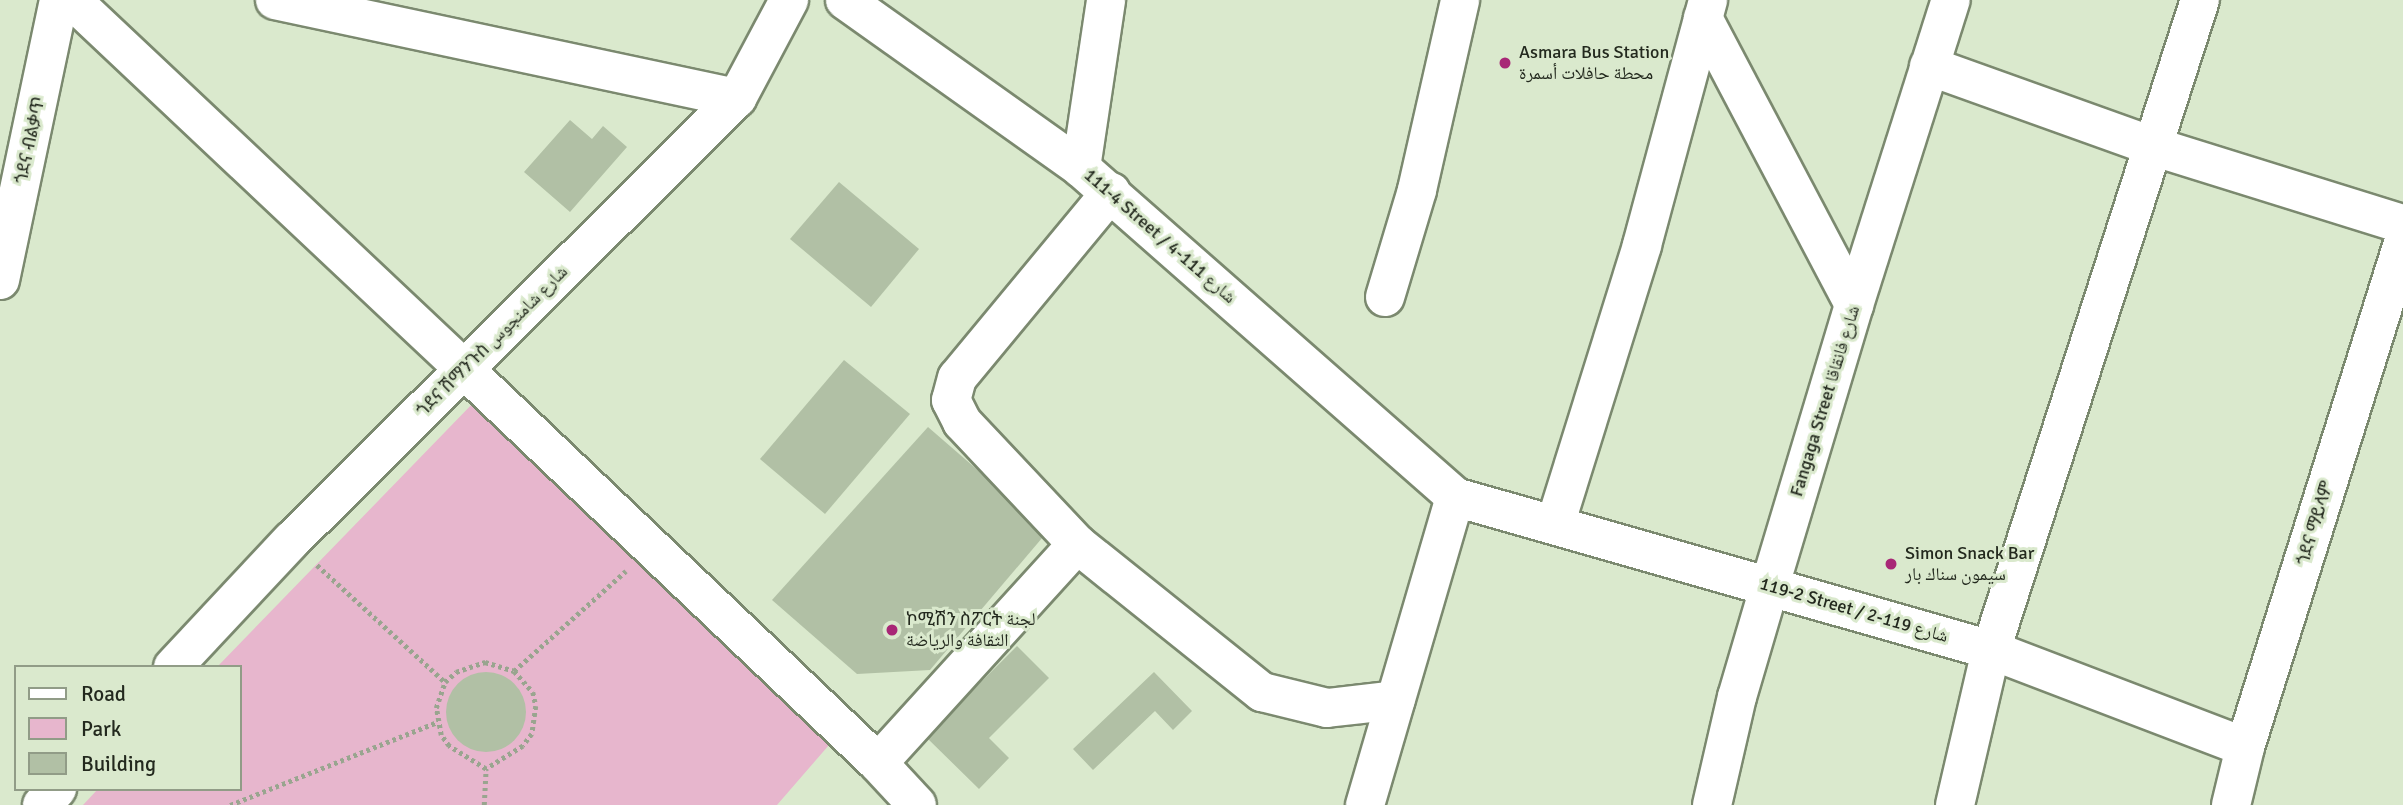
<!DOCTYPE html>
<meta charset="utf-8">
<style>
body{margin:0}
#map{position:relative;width:2403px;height:805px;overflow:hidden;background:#dae9cd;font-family:Signika,"Noto Naskh Arabic","Noto Sans Ethiopic",sans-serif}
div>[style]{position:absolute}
.green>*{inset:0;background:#e7b6cd}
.building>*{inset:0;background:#b1c0a5}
.round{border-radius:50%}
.path>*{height:4.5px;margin-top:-2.25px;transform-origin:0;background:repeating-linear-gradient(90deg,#99a58f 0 3.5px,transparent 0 7px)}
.roads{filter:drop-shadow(2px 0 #7b896f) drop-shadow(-2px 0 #7b896f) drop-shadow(0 2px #7b896f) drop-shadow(0 -2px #7b896f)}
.minor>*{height:38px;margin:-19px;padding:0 19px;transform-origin:19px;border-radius:19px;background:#fff}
.dots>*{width:19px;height:19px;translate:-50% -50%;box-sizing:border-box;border:4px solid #dae9cd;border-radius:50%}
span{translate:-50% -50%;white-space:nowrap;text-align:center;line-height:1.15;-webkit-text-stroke:6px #dae9cd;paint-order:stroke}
.poi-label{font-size:18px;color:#23291e}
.left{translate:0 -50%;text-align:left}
.street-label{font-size:18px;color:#23291e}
.legend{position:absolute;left:14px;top:665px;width:228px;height:126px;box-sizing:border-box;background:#dae9cd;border:2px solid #919c87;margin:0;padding:9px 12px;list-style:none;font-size:21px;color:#23291e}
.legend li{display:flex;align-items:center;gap:14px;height:35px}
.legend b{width:35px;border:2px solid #919c87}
</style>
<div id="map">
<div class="green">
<i style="clip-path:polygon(477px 399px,829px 745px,777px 805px,83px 805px,98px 789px,240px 789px,240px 667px,217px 667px)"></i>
</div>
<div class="building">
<i style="clip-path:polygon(570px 120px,592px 139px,603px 126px,627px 147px,570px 212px,524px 172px)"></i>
<i style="clip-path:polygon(839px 182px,919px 249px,871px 307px,790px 239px)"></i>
<i style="clip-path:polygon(844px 360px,910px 414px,825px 514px,760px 459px)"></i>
<i style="clip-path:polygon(928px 427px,1048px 531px,930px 670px,857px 674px,772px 600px)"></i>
<i style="clip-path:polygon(1017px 646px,1049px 678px,989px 738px,1009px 758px,979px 789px,926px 737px)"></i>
<i class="round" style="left:446px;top:672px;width:80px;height:80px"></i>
<i style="clip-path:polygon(1154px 672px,1192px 711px,1173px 730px,1155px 711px,1093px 770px,1073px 749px)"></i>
</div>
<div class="path">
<i style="left:317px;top:565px;width:173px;rotate:42.4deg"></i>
<i style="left:485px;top:662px;width:30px;rotate:17deg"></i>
<i style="left:514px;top:671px;width:28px;rotate:48deg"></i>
<i style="left:533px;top:692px;width:14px;rotate:78deg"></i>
<i style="left:536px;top:706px;width:28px;rotate:98deg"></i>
<i style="left:532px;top:734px;width:15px;rotate:127deg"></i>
<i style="left:523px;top:746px;width:44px;rotate:148.1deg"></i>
<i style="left:486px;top:769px;width:44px;rotate:-148.1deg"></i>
<i style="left:449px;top:746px;width:14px;rotate:-126deg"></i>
<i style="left:441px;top:735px;width:27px;rotate:-100deg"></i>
<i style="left:436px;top:708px;width:28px;rotate:-71deg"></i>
<i style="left:445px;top:682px;width:15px;rotate:-42deg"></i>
<i style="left:456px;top:672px;width:31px;rotate:-19deg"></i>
<i style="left:514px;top:671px;width:150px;rotate:-41.8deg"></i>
<i style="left:230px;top:805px;width:223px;rotate:-21.8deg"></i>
<i style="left:484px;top:805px;width:36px;rotate:-87deg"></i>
</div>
<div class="roads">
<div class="minor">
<i style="left:72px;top:0;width:538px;rotate:43.27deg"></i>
<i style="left:464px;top:369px;width:572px;rotate:43.58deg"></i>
<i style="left:878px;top:763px;width:57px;rotate:47.1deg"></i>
<i style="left:275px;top:0;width:472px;rotate:12deg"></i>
<i style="left:845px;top:0;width:290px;rotate:35.4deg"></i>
<i style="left:1081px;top:168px;width:498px;rotate:41.3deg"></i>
<i style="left:1455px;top:497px;width:557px;rotate:15.93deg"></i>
<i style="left:1991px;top:650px;width:272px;rotate:20.9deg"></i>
<i style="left:1703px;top:18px;width:324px;rotate:62.2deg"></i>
<i style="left:1929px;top:66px;width:237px;rotate:19.7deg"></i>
<i style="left:2152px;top:146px;width:263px;rotate:17.3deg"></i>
<i style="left:1081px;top:168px;width:170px;rotate:-81.5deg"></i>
<i style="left:1111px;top:192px;width:241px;rotate:129.6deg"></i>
<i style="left:957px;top:378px;width:23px;rotate:105deg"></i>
<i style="left:951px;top:400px;width:25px;rotate:63deg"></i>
<i style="left:962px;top:422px;width:168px;rotate:46.7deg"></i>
<i style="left:1077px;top:544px;width:237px;rotate:38.7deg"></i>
<i style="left:1262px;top:692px;width:67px;rotate:13.8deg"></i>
<i style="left:1327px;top:708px;width:69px;rotate:-6.6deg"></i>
<i style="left:0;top:280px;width:286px;rotate:-78.1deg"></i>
<i style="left:1385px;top:297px;width:112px;rotate:-73.3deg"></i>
<i style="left:1417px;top:190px;width:195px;rotate:-77.2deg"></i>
<i style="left:1555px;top:525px;width:293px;rotate:-72.7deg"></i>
<i style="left:1642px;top:245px;width:254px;rotate:-74.9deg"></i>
<i style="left:173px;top:667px;width:173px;rotate:-46.9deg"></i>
<i style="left:291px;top:541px;width:629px;rotate:-44.81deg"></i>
<i style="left:737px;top:98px;width:111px;rotate:-62deg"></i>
<i style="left:878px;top:763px;width:296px;rotate:-47.7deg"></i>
<i style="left:42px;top:805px;width:22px;rotate:-47deg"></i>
<i style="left:1365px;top:805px;width:321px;rotate:-73.7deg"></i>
<i style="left:1712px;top:805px;width:111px;rotate:-77deg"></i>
<i style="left:1737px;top:697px;width:117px;rotate:-73.6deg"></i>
<i style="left:1770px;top:585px;width:292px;rotate:-73.3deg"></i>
<i style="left:1854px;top:305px;width:320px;rotate:-72.4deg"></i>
<i style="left:1955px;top:805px;width:159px;rotate:-76.9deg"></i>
<i style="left:1991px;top:650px;width:683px;rotate:-72.18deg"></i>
<i style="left:2231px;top:805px;width:60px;rotate:-76.4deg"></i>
<i style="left:2245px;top:747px;width:528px;rotate:-72.59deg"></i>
</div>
</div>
<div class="dots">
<i style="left:1505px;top:63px;background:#a82776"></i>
<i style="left:1891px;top:564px;background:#a82776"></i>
<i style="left:892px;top:630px;background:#a82776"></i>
</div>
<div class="poi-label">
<span class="left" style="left:1519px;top:63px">Asmara Bus Station<br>محطة حافلات أسمرة</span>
<span class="left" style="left:1905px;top:564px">Simon Snack Bar<br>سيمون سناك بار</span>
<span class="left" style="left:906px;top:630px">ኮሚሽን ስፖርት لجنة<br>الثقافة والرياضة</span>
</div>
<div class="street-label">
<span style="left:30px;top:140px;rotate:-78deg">ጎደና ብልቃጥ</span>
<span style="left:1160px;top:236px;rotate:41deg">111-4 Street / شارع 111-4</span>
<span style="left:492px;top:341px;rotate:-45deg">ጎደና ሽማንጉስ شارع شامنجوس</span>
<span style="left:1825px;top:401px;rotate:-73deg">Fangaga Street شارع فانقاقا</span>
<span style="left:2315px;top:523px;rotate:-73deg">ጎደና ማይላም</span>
<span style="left:1854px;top:610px;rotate:16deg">119-2 Street / شارع 119-2</span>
</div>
<ul class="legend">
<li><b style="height:9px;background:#fff"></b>Road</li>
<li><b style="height:19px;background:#e7b6cd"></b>Park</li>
<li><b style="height:19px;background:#b1c0a5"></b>Building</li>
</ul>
</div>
